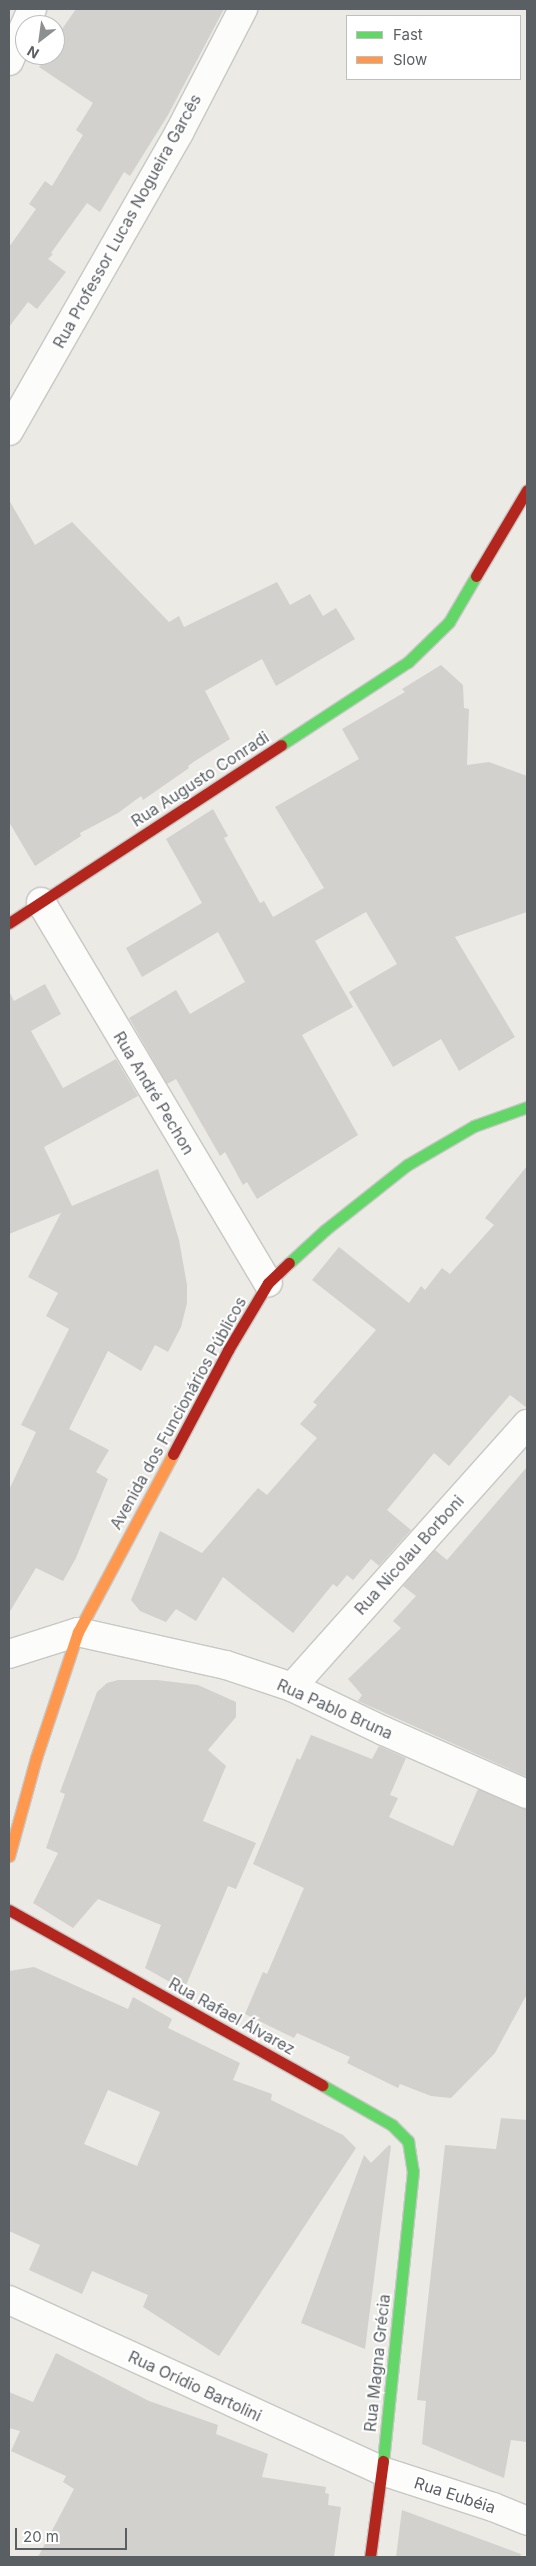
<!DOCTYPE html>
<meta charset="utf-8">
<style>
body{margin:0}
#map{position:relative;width:536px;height:2566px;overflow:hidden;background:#ebeae4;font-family:Inter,sans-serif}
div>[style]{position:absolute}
.building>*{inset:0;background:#d2d1ce}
.roads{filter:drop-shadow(1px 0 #c7c7c6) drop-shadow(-1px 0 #c7c7c6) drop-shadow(0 1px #c7c7c6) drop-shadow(0 -1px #c7c7c6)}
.street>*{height:28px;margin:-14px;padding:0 14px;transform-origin:14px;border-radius:14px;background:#fcfcfb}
.fast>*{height:11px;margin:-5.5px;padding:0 5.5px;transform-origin:5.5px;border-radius:5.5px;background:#63d668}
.slow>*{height:11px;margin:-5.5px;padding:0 5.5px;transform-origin:5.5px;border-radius:5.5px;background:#ff974d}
.jam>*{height:11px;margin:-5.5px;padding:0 5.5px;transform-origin:5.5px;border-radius:5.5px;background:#b3261e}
span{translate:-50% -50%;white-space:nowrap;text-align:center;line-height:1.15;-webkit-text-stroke:4px #fff;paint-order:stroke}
.street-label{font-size:16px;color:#5a5f64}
.frame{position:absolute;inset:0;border:10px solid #5a5f64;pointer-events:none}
.legend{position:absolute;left:346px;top:15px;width:175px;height:65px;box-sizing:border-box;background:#fff;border:1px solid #bdbfc1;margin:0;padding:6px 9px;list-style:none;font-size:15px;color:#5a5f64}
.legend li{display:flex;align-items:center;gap:10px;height:25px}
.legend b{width:25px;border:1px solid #bdbfc1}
.north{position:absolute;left:15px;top:15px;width:50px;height:50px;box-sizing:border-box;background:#fff;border:1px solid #bdbfc1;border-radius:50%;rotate:210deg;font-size:14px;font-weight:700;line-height:20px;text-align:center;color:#5a5f64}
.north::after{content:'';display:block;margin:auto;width:18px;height:22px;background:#8d9091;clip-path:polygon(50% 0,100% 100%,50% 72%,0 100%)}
.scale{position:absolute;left:15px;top:2528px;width:112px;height:22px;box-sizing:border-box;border:2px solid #5a5f64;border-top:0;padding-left:6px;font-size:15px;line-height:18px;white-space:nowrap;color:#5a5f64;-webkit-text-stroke:4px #fff;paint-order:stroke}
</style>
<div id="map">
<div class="building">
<i style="clip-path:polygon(76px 9px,224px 9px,168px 115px,130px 176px,124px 172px,100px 212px,87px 203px,51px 253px,53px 254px,48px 259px,66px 272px,37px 309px,28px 302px,9px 327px,9px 247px,36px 209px,29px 204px,45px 181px,52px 186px,83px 135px,76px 130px,93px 103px,39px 67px,41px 65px,38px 63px,44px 55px,55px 55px,55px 39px)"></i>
<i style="clip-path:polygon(9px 500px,35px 545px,72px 522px,169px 622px,179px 616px,184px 627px,277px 582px,290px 605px,310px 594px,323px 616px,336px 608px,355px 639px,276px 686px,262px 659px,205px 691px,230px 739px,195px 761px,188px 766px,189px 768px,143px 800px,141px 796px,118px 813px,80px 833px,81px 836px,35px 866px,9px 822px)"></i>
<i style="clip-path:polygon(441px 665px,463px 685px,464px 708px,469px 709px,467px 765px,489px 762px,527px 776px,527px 912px,455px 937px,515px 1037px,459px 1071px,441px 1039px,393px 1067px,349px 992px,397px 964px,366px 912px,315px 941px,353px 1007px,302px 1035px,358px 1135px,257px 1199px,247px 1182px,243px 1185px,225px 1152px,220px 1156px,176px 1079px,167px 1084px,129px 1018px,176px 990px,190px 1014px,245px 982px,218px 932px,142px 977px,126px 948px,202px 903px,166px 839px,213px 809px,228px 836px,224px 838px,260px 903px,264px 901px,273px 917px,324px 888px,275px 807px,359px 759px,342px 729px,405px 692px,402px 689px)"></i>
<i style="clip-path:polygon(45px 984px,61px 1014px,31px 1031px,63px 1088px,116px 1059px,138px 1096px,44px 1147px,72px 1206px,158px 1169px,179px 1240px,187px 1285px,187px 1303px,181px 1327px,168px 1352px,155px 1345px,141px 1371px,108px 1351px,69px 1429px,109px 1450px,96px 1472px,108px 1479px,76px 1558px,63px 1581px,36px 1568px,9px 1613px,9px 1490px,36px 1432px,21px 1425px,69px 1329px,46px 1316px,58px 1293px,28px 1277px,61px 1213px,9px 1234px,9px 991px,14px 1001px)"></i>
<i style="clip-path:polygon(527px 1166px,527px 1408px,510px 1395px,449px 1466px,434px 1453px,387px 1510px,411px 1530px,379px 1566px,371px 1559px,353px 1580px,347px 1575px,337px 1587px,333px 1584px,293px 1633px,223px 1577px,196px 1621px,176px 1609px,166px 1622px,140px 1611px,131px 1600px,160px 1531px,202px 1553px,258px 1488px,267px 1495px,317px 1438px,300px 1424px,317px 1405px,313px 1402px,376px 1330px,312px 1280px,339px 1247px,409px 1303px,421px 1286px,425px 1290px,442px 1268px,450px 1274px,494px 1225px,485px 1218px)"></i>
<i style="clip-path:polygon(527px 1467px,527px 1777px,358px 1701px,362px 1695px,348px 1679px,401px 1628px,393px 1621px,416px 1596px,403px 1586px,435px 1550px,447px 1560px)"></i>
<i style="clip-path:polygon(118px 1680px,157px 1680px,198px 1685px,236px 1702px,236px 1717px,208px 1750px,226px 1766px,203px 1821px,256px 1843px,236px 1889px,228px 1886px,184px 1990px,145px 1968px,161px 1925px,98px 1899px,73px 1928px,33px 1903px,58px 1853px,46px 1848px,65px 1794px,60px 1792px,97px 1692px,107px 1683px)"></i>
<i style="clip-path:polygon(311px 1735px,372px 1759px,379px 1746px,406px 1758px,390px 1795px,398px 1798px,389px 1817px,453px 1846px,478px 1789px,527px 1809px,527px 1994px,495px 2053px,451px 2098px,431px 2096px,400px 2084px,398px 2088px,347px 2063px,350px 2057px,297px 2033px,294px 2038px,245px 2014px,263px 1972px,267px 1974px,304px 1888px,253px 1864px,297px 1758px,300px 1760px)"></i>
<i style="clip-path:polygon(evenodd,34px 1967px,128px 2009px,133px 1997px,172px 2019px,168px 2028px,240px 2063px,233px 2080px,272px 2094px,271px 2100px,343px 2135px,356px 2148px,219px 2356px,143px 2307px,148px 2295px,92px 2271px,82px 2294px,29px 2270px,40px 2245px,9px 2231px,9px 1971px,34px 1967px,108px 2090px,160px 2112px,137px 2166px,84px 2144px,108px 2090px)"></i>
<i style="clip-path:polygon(501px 2118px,527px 2120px,527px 2442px,511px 2440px,504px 2478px,422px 2444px,426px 2401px,417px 2400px,445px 2145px,496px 2149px)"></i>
<i style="clip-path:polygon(389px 2145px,391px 2146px,365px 2349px,301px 2323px,364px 2155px,371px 2163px)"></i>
<i style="clip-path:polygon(56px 2353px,149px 2401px,218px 2425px,216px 2434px,268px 2454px,262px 2477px,326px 2487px,325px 2493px,329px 2494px,328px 2505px,341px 2507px,334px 2557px,38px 2557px,74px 2489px,63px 2482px,66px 2476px,11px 2451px,20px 2431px,9px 2428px,9px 2392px,33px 2402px)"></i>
<i style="clip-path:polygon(402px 2510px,521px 2554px,520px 2557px,396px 2557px)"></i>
</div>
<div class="roads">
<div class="street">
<i style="left:9px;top:61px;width:57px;rotate:-66.1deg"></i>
<i style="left:9px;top:431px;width:343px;rotate:-60.3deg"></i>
<i style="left:179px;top:133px;width:140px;rotate:-62.7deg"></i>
<i style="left:41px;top:902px;width:443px;rotate:59.2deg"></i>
<i style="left:9px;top:1654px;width:72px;rotate:-17.7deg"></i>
<i style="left:78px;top:1632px;width:152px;rotate:12.6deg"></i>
<i style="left:226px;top:1665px;width:70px;rotate:18.4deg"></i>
<i style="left:292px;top:1687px;width:102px;rotate:25.6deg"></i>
<i style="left:384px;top:1731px;width:156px;rotate:23.8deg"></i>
<i style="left:292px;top:1687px;width:353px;rotate:-48.2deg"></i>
<i style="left:9px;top:2300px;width:410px;rotate:24.6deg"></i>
<i style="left:382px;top:2471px;width:117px;rotate:18deg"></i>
<i style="left:493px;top:2507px;width:37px;rotate:22deg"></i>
</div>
<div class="fast">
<i style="left:281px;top:745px;width:152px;rotate:-33.2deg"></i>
<i style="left:408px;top:662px;width:57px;rotate:-44.3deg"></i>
<i style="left:449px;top:622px;width:53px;rotate:-59.6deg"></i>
<i style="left:289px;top:1263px;width:49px;rotate:-42.5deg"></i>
<i style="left:325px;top:1230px;width:105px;rotate:-38.4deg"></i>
<i style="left:407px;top:1165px;width:78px;rotate:-30.2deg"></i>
<i style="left:474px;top:1126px;width:56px;rotate:-19.7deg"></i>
<i style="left:322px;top:2085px;width:81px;rotate:29.7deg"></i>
<i style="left:392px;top:2125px;width:23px;rotate:45deg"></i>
<i style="left:408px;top:2141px;width:30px;rotate:81deg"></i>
<i style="left:413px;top:2171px;width:292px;rotate:95.9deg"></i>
</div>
<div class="slow">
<i style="left:9px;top:1856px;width:102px;rotate:-74.6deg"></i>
<i style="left:36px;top:1758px;width:133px;rotate:-71.6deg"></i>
<i style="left:78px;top:1632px;width:202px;rotate:-61.9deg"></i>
</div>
<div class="jam">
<i style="left:476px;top:576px;width:100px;rotate:-59.3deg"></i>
<i style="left:9px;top:923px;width:325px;rotate:-33.2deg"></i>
<i style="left:173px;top:1454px;width:118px;rotate:-62.1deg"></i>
<i style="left:228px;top:1350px;width:78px;rotate:-59.2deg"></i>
<i style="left:268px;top:1283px;width:29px;rotate:-44deg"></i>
<i style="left:9px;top:1910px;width:359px;rotate:29.2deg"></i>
<i style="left:370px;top:2557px;width:97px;rotate:-82.3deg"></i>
</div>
</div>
<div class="street-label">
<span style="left:127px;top:221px;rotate:-61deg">Rua Professor Lucas Nogueira Garcês</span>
<span style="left:200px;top:779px;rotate:-33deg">Rua Augusto Conradi</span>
<span style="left:154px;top:1093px;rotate:59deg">Rua André Pechon</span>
<span style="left:178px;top:1413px;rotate:-61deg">Avenida dos Funcionários Públicos</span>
<span style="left:409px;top:1555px;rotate:-48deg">Rua Nicolau Borboni</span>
<span style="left:335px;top:1709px;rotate:24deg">Rua Pablo Bruna</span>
<span style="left:232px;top:2016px;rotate:29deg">Rua Rafael Álvarez</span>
<span style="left:377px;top:2363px;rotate:-84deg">Rua Magna Grécia</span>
<span style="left:195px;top:2386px;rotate:25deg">Rua Orídio Bartolini</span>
<span style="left:455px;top:2495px;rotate:18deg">Rua Eubéia</span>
</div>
<div class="frame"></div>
<ul class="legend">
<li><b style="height:6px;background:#63d668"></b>Fast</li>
<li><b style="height:6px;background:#ff974d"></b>Slow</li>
</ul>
<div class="north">N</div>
<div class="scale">20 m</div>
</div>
